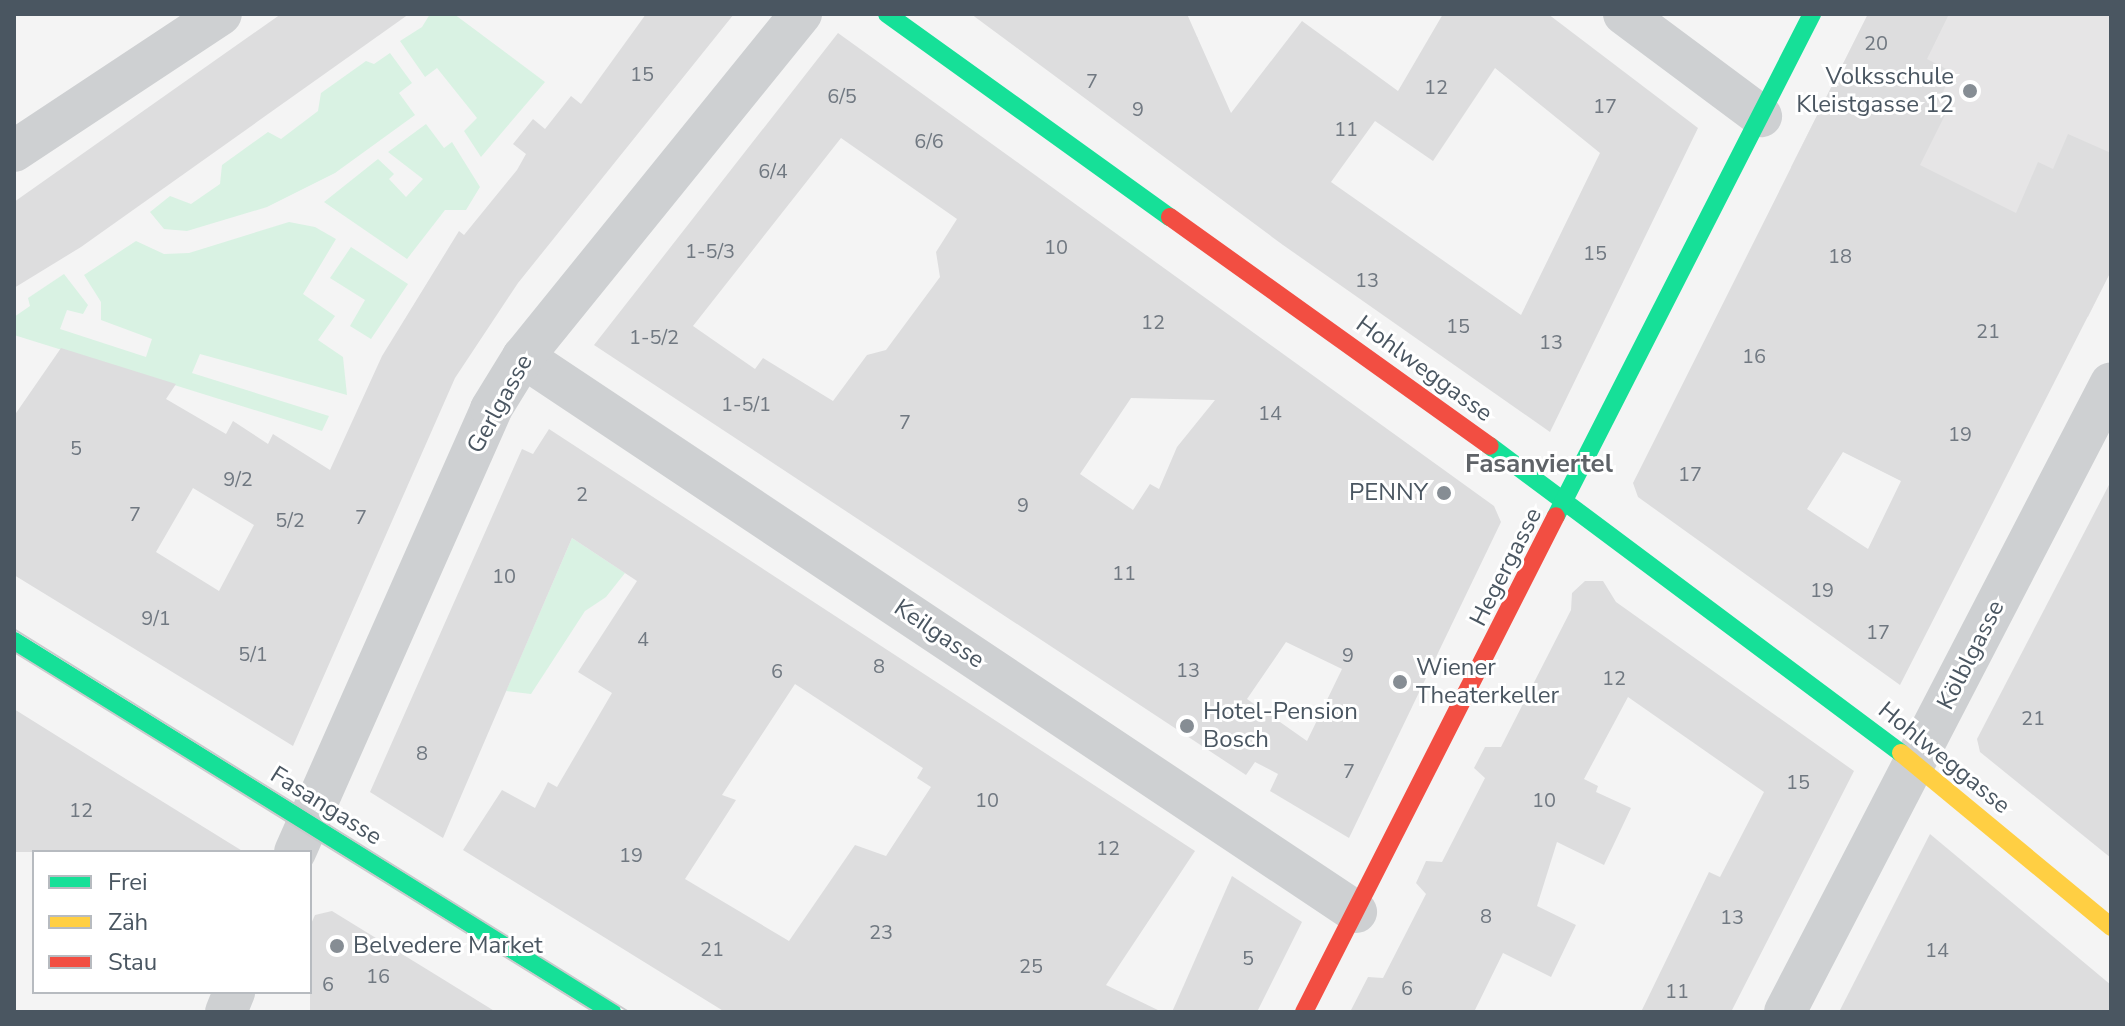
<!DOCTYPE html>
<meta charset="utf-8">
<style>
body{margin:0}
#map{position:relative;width:2125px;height:1026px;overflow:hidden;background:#f4f4f4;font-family:"Nunito Sans",sans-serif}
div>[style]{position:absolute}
.education>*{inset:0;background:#e6e5e6}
.green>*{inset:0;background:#d9f2e3}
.building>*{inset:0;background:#ddddde}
.street>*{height:42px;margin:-21px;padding:0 21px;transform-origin:21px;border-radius:21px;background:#ced0d2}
.fast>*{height:18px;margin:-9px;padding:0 9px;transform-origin:9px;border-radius:9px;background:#16e098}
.slow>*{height:18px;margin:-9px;padding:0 9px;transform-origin:9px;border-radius:9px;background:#ffcf43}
.jam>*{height:18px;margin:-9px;padding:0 9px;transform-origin:9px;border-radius:9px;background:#f24e42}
.tram>*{height:2px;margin:-1px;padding:0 1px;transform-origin:1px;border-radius:1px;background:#c9cacc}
.dots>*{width:22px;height:22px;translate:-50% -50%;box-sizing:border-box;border:4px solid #fff;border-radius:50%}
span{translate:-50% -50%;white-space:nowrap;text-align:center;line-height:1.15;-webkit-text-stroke:6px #fff;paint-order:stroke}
.number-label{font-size:20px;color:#707881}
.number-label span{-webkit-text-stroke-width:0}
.poi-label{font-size:24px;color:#4a5661}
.right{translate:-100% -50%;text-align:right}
.left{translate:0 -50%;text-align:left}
.street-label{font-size:24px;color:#4a5661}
.neighbourhood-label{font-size:26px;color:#5f6368;font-weight:700}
.frame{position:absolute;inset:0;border:16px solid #4a5661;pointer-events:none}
.legend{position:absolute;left:32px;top:850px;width:280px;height:144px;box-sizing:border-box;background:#fff;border:2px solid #b7bbc0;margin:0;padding:10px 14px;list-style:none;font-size:24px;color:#4a5661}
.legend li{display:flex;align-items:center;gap:16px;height:40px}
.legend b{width:40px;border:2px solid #b7bbc0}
</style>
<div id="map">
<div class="education">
<i style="clip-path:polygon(1868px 14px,2111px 14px,2111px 271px,2088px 317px,1791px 167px)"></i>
</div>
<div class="green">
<i style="clip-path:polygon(430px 14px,454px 14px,545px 82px,481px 157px,464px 131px,477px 118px,437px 68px,425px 77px,400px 41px,422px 27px)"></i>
<i style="clip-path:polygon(390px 53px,412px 83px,399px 93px,415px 115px,335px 173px,267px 207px,187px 231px,164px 229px,150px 212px,170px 196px,191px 204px,220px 184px,222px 165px,268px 132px,281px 139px,318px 111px,321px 93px,366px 61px,374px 64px)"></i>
<i style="clip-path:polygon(426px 124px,444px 148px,452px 142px,480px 187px,466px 210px,445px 210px,407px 259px,324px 202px,378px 159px,394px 174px,389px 179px,406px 197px,423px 179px,388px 152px)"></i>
<i style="clip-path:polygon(289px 222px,315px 227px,336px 239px,303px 294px,335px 316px,318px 340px,343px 357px,347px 395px,200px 354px,192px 373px,329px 416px,322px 431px,14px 335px,14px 317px,30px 306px,28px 298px,64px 274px,88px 305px,83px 314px,67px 310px,60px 329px,146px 357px,152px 339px,101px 320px,101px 302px,84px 275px,136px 241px,164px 254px,189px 253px)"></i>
<i style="clip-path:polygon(351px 247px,408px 284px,371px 339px,350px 326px,365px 300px,330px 278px)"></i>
<i style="clip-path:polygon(572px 538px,625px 573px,606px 597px,585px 611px,531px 694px,506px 691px)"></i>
</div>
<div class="building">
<i style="clip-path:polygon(281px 14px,409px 14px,81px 247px,14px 288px,14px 202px)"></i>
<i style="clip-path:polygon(evenodd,646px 14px,734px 14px,518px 283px,455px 378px,293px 746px,14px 575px,14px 416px,61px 348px,176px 384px,166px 399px,226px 434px,233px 421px,268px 444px,273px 434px,330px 470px,382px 356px,459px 231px,464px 235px,517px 170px,526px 154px,513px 144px,533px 119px,545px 129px,571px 96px,581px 104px,646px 14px,193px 488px,254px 525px,219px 591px,156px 552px,193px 488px)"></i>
<i style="clip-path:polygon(evenodd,971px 14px,1187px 14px,1231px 113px,1302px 21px,1398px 91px,1443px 14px,1548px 14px,1698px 128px,1550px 432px,1283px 245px,971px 14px,1495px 68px,1600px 153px,1521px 315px,1331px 182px,1375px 121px,1433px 161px,1495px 68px)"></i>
<i style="clip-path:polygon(evenodd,1868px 14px,1949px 14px,1927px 59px,1952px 72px,1935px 110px,1945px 115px,1920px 165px,2016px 213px,2038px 162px,2053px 169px,2068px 134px,2111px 153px,2111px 271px,1900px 685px,1638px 497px,1633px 483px,1868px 14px,1843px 452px,1901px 481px,1868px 549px,1807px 509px,1843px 452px)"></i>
<i style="clip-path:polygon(evenodd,838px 33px,1494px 506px,1501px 522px,1349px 838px,1270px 791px,1278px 774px,1255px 762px,1246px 775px,594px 345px,838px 33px,841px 138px,957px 219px,936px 252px,940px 277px,886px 350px,867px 355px,833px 401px,763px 358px,755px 369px,693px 326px,841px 138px,838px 33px,1131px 398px,1215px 400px,1177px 447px,1159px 489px,1150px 484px,1133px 510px,1080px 474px,1131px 398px,838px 33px,1286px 642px,1342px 669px,1307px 741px,1247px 699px,1286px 642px)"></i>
<i style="clip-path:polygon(evenodd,549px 429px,1195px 851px,1106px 985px,1162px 1012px,725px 1012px,463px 850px,502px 790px,535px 808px,548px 782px,557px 787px,612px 693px,578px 672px,637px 581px,572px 538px,443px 838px,370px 792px,522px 449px,533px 454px,549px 429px,795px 684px,923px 768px,917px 778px,931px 787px,886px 856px,855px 845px,789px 941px,685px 879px,736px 800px,722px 795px,795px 684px)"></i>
<i style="clip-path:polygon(2111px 481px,2111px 858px,1980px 752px,1977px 739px)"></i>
<i style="clip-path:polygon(1585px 581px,1603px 581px,1616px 602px,1854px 771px,1731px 1012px,1641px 1012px,1709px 872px,1720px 877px,1764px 792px,1628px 697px,1584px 779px,1598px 786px,1596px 792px,1631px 808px,1604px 865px,1557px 842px,1537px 906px,1576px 925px,1551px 977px,1503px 953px,1474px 1012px,1350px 1012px,1368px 977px,1383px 978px,1426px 894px,1416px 883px,1426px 861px,1442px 862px,1485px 778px,1474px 768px,1485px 747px,1501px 747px,1571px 610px,1572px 593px)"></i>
<i style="clip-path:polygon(14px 709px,126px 779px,244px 852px,14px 852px)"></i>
<i style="clip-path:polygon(1930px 834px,2111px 985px,2111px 1012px,1839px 1012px)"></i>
<i style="clip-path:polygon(1232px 876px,1302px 922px,1257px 1012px,1172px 1012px)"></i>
<i style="clip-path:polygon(332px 911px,441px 978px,496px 1012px,310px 1012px,310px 926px,315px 915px)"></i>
</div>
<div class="street">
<i style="left:1624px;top:14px;width:171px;rotate:36.7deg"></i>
<i style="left:14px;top:151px;width:248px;rotate:-33.5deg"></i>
<i style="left:523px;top:357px;width:1001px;rotate:33.67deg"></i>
<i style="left:295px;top:852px;width:484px;rotate:-66.1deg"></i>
<i style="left:491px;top:409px;width:61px;rotate:-58.4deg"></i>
<i style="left:523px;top:357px;width:442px;rotate:-51deg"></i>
<i style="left:226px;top:1012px;width:22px;rotate:-68deg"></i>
<i style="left:1785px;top:1012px;width:708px;rotate:-62.6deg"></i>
</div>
<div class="fast">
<i style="left:887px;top:14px;width:348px;rotate:35.7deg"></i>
<i style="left:1490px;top:446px;width:513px;rotate:36.76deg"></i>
<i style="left:1556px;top:516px;width:564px;rotate:-62.98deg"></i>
<i style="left:14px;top:641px;width:704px;rotate:31.82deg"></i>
</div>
<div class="slow">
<i style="left:1901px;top:753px;width:273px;rotate:39.6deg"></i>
</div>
<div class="jam">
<i style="left:1170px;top:217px;width:393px;rotate:35.6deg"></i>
<i style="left:1304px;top:1012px;width:556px;rotate:-63.07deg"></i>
</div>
<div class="tram">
<i style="left:14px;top:629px;width:725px;rotate:31.91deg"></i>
<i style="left:14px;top:652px;width:683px;rotate:31.83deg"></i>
</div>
<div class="dots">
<i style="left:1970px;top:91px;background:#868d94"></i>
<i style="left:1444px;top:493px;background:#868d94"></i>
<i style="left:1400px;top:682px;background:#868d94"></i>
<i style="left:1187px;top:726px;background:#868d94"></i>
<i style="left:337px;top:946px;background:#868d94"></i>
</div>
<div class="number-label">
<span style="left:1876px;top:43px">20</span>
<span style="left:642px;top:74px">15</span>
<span style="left:1092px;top:81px">7</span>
<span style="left:1436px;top:87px">12</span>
<span style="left:842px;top:96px">6/5</span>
<span style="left:1605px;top:106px">17</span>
<span style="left:1138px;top:109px">9</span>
<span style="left:1346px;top:129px">11</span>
<span style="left:929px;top:141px">6/6</span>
<span style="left:773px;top:171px">6/4</span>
<span style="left:1056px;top:247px">10</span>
<span style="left:710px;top:251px">1-5/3</span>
<span style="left:1595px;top:253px">15</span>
<span style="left:1840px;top:256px">18</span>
<span style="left:1367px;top:280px">13</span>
<span style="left:1153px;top:322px">12</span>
<span style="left:1458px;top:326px">15</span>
<span style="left:1988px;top:331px">21</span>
<span style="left:654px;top:337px">1-5/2</span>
<span style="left:1551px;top:342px">13</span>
<span style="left:1754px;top:356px">16</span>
<span style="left:746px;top:404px">1-5/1</span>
<span style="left:1270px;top:413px">14</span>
<span style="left:905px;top:422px">7</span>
<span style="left:1960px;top:434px">19</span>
<span style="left:76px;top:448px">5</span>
<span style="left:1690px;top:474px">17</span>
<span style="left:238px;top:479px">9/2</span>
<span style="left:582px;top:494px">2</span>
<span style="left:1023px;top:505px">9</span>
<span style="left:135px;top:514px">7</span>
<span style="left:361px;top:517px">7</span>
<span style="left:290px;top:520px">5/2</span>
<span style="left:1124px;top:573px">11</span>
<span style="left:504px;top:576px">10</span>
<span style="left:1822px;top:590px">19</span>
<span style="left:156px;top:618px">9/1</span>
<span style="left:1878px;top:632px">17</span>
<span style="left:643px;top:639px">4</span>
<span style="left:253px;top:654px">5/1</span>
<span style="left:1348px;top:655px">9</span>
<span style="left:879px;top:666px">8</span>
<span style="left:1188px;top:670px">13</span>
<span style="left:777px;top:671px">6</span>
<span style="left:1614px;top:678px">12</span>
<span style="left:2033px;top:718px">21</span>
<span style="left:422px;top:753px">8</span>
<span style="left:1349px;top:771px">7</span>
<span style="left:1798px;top:782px">15</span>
<span style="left:987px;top:800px">10</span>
<span style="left:1544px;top:800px">10</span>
<span style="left:81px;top:810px">12</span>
<span style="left:1108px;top:848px">12</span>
<span style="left:631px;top:855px">19</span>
<span style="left:1486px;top:916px">8</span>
<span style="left:1732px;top:917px">13</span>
<span style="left:881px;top:932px">23</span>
<span style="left:712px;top:949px">21</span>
<span style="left:1937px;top:950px">14</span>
<span style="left:1248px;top:958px">5</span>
<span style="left:1031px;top:966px">25</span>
<span style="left:378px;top:976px">16</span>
<span style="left:328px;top:984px">6</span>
<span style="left:1407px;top:988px">6</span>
<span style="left:1677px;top:991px">11</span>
</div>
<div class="poi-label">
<span class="right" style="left:1954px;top:91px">Volksschule<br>Kleistgasse 12</span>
<span class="right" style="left:1428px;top:493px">PENNY</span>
<span class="left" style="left:1416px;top:682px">Wiener<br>Theaterkeller</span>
<span class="left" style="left:1203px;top:726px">Hotel-Pension<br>Bosch</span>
<span class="left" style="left:353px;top:946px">Belvedere Market</span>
</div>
<div class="street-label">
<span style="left:1424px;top:369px;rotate:36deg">Hohlweggasse</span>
<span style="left:500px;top:404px;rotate:-61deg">Gerlgasse</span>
<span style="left:1506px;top:567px;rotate:-63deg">Hegergasse</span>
<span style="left:939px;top:634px;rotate:34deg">Keilgasse</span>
<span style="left:1971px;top:655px;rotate:-63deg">Kölblgasse</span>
<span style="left:1944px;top:758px;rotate:39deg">Hohlweggasse</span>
<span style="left:326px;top:806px;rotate:32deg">Fasangasse</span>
</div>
<div class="neighbourhood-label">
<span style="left:1539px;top:464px">Fasanviertel</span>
</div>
<div class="frame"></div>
<ul class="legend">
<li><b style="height:10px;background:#16e098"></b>Frei</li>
<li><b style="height:10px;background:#ffcf43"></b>Zäh</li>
<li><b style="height:10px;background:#f24e42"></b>Stau</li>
</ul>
</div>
